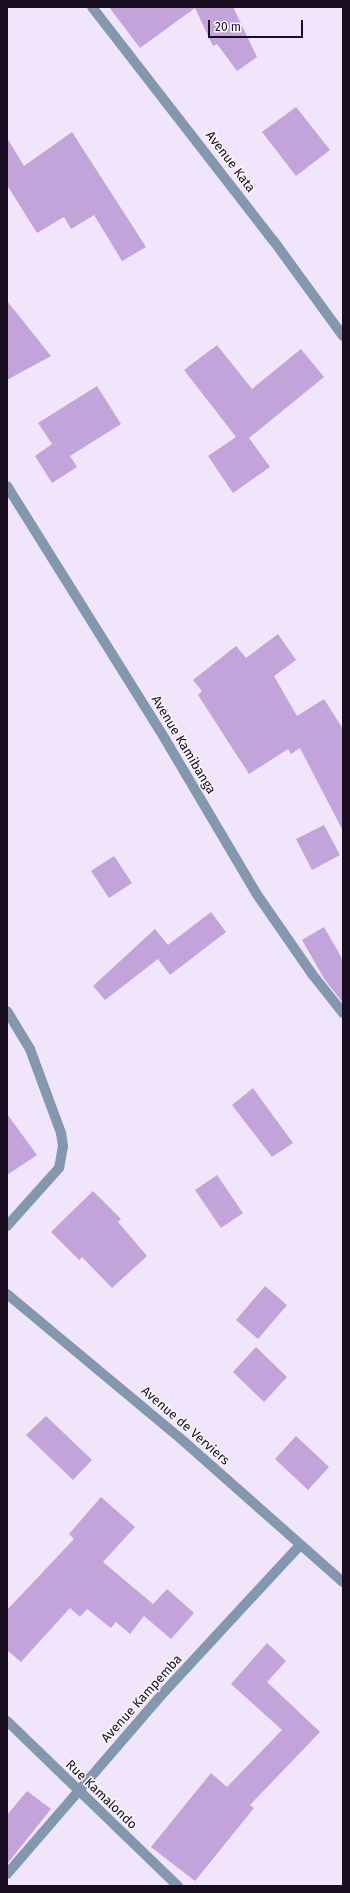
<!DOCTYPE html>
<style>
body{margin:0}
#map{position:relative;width:350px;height:1893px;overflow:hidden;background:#f1e5fc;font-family:"Fira Sans",sans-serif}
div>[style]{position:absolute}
.building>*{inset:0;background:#c2a4db}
.street>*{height:10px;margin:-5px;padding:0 5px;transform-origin:5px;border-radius:5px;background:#8398ae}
span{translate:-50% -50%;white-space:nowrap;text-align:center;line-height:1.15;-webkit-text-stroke:3px #f8f8f8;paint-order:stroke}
.street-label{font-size:13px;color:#180d20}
.frame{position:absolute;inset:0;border:8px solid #180d20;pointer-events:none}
.scale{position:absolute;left:208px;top:20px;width:95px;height:18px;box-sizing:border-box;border:2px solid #180d20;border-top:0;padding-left:5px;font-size:12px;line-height:14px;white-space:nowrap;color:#180d20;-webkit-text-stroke:3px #f8f8f8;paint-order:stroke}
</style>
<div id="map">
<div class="building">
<i style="clip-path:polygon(109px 7px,233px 7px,257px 57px,237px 71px,217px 44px,213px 46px,195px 8px,140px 48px)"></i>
<i style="clip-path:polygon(296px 107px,330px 150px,296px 176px,262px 132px)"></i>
<i style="clip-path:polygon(72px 132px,146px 247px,122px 261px,94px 215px,71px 229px,64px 217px,37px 233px,7px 185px,7px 138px,24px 166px)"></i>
<i style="clip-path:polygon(7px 301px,51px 356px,7px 380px)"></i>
<i style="clip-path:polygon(217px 345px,252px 389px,301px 349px,324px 377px,249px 438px,270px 467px,233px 493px,208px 456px,236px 437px,184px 370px)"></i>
<i style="clip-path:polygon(97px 386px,121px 424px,70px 456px,77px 467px,52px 483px,35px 456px,52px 444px,38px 423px)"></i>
<i style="clip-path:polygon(278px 634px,296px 660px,274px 676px,297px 716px,324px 699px,343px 729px,343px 831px,300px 748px,291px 754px,288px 749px,249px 774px,198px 695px,202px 691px,193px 680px,236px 646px,246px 658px)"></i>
<i style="clip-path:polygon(324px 825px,340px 855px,312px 870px,296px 839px)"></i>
<i style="clip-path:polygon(114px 856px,132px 883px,109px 898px,91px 871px)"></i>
<i style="clip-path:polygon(211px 912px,226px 932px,170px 975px,158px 959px,105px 1000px,93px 986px,155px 929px,168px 945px)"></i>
<i style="clip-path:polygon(324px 927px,343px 960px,343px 1003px,325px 980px,302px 940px)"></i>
<i style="clip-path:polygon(253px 1088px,293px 1143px,272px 1157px,232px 1105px)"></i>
<i style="clip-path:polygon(7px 1114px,37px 1155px,7px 1175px)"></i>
<i style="clip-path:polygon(217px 1175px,243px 1213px,221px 1228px,195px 1190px)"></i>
<i style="clip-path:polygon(93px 1191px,121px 1219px,118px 1222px,147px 1256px,112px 1288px,82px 1257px,79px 1260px,51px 1232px)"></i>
<i style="clip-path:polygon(265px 1286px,287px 1305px,258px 1339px,236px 1320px)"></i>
<i style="clip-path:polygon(256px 1347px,287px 1377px,264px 1402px,233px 1372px)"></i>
<i style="clip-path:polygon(46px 1416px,92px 1460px,73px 1480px,26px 1435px)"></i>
<i style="clip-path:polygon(296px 1436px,329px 1467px,308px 1490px,275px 1459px)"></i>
<i style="clip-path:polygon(101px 1497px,135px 1527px,103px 1562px,153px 1604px,167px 1589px,194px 1613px,171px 1639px,144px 1616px,130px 1634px,116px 1622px,111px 1628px,87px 1609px,80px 1617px,70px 1608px,21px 1662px,7px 1650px,7px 1610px,74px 1539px,69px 1534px)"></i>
<i style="clip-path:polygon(267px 1643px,286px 1661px,267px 1682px,320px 1732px,250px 1805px,254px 1808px,195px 1881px,151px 1847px,211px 1773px,227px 1787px,282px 1730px,231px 1684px)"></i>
<i style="clip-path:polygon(27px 1791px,51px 1809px,7px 1864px,7px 1815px)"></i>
</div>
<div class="street">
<i style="left:92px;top:7px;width:295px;rotate:52.2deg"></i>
<i style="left:273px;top:240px;width:119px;rotate:53.9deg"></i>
<i style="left:7px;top:486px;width:298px;rotate:58deg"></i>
<i style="left:165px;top:739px;width:179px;rotate:59.4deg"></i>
<i style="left:256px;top:893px;width:98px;rotate:55.3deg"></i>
<i style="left:312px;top:974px;width:50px;rotate:51.5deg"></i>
<i style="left:7px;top:1011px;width:44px;rotate:58.8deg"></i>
<i style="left:30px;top:1049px;width:90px;rotate:69.7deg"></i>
<i style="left:61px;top:1133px;width:13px;rotate:81deg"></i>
<i style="left:63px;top:1146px;width:22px;rotate:100deg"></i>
<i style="left:59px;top:1168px;width:78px;rotate:131.9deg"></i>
<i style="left:7px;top:1294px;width:225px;rotate:39.8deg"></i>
<i style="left:180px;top:1438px;width:217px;rotate:41.5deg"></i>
<i style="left:7px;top:1721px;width:238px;rotate:44deg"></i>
<i style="left:7px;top:1874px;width:242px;rotate:-49.2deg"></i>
<i style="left:165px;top:1691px;width:199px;rotate:-47.2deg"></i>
</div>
<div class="street-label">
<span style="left:230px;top:162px;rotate:53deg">Avenue Kata</span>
<span style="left:183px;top:745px;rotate:59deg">Avenue Kamibanga</span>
<span style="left:185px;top:1426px;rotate:41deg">Avenue de Verviers</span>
<span style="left:142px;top:1699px;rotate:-48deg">Avenue Kampemba</span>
<span style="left:101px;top:1795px;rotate:44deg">Rue Kamalondo</span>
</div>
<div class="frame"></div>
<div class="scale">20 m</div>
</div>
